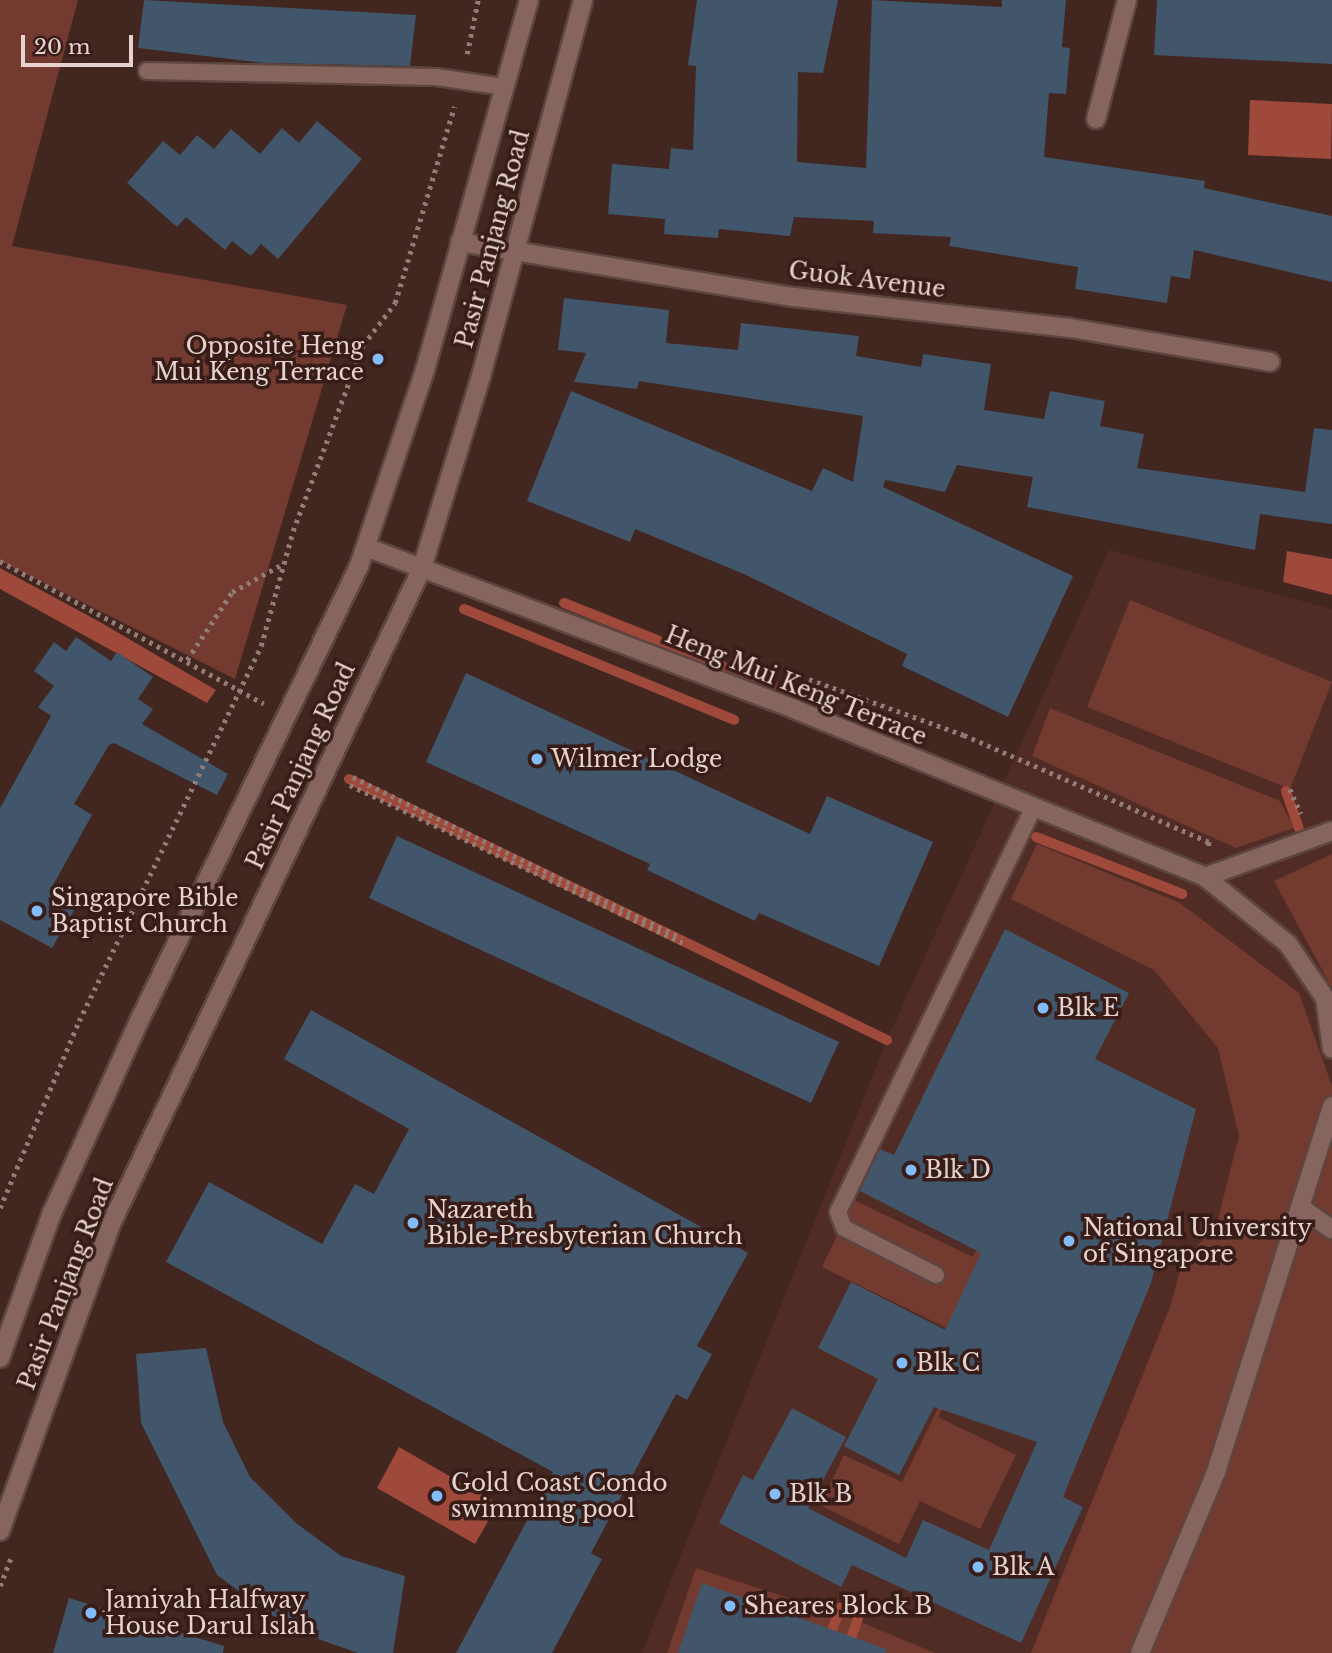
<!DOCTYPE html>
<style>
body{margin:0}
#map{position:relative;width:1332px;height:1653px;overflow:hidden;background:#422620;font-family:"Libre Baskerville",serif}
div>[style]{position:absolute}
.built>*{inset:0;background:#502c25}
.green>*{inset:0;background:#733a30}
.water>*{inset:0;background:#9e493a}
.stream>*{height:10px;margin:-5px;padding:0 5px;transform-origin:5px;border-radius:5px;background:#9e493a}
.building>*{inset:0;background:#41556b}
.path>*{height:4.5px;margin-top:-2.25px;transform-origin:0;background:repeating-linear-gradient(90deg,#937b76 0 3.5px,transparent 0 8.5px)}
.roads{filter:drop-shadow(2px 0 #5d4540) drop-shadow(-2px 0 #5d4540) drop-shadow(0 2px #5d4540) drop-shadow(0 -2px #5d4540)}
.lane>*{height:16px;margin:-8px;padding:0 8px;transform-origin:8px;border-radius:8px;background:#87655f}
.street>*{height:18px;margin:-9px;padding:0 9px;transform-origin:9px;border-radius:9px;background:#87655f}
.secondary>*{height:18px;margin:-9px;padding:0 9px;transform-origin:9px;border-radius:9px;background:#87655f}
.dots>*{width:19px;height:19px;translate:-50% -50%;box-sizing:border-box;border:4px solid #371c17;border-radius:50%}
span{translate:-50% -50%;white-space:nowrap;text-align:center;line-height:1.15;-webkit-text-stroke:7px #371c17;paint-order:stroke}
.street-label{font-size:23px;color:#e6d3cf}
.poi-label{font-size:23px;color:#e6d3cf}
.right{translate:-100% -50%;text-align:right}
.left{translate:0 -50%;text-align:left}
.scale{position:absolute;left:21px;top:35px;width:112px;height:32px;box-sizing:border-box;border:4px solid #e6d3cf;border-top:0;padding-left:9px;font-size:21px;line-height:24px;white-space:nowrap;color:#e6d3cf;-webkit-text-stroke:5px #371c17;paint-order:stroke}
</style>
<div id="map">
<div class="built">
<i style="clip-path:polygon(1109px 550px,1332px 609px,1332px 1653px,642px 1653px,887px 1040px)"></i>
</div>
<div class="green">
<i style="clip-path:polygon(0 0,78px 0,12px 246px,347px 305px,235px 679px,0 561px)"></i>
<i style="clip-path:polygon(1130px 600px,1332px 682px,1290px 789px,1087px 707px)"></i>
<i style="clip-path:polygon(1050px 708px,1280px 801px,1294px 828px,1236px 848px,1032px 756px)"></i>
<i style="clip-path:polygon(1037px 844px,1180px 903px,1299px 993px,1332px 1086px,1332px 1653px,1031px 1653px,1170px 1307px,1183px 1260px,1216px 1227px,1239px 1136px,1218px 1048px,1154px 970px,1011px 899px)"></i>
<i style="clip-path:polygon(1332px 854px,1332px 988px,1274px 881px)"></i>
<i style="clip-path:polygon(1039px 1026px,1083px 1047px,965px 1290px,992px 1304px,938px 1417px,1016px 1455px,980px 1529px,920px 1501px,899px 1544px,820px 1505px,844px 1455px,902px 1482px,971px 1340px,822px 1267px,854px 1200px,973px 1257px,1000px 1203px,957px 1182px,991px 1110px,931px 1080px,941px 1059px,1007px 1092px)"></i>
<i style="clip-path:polygon(696px 1568px,851px 1618px,935px 1653px,667px 1653px)"></i>
</div>
<div class="water">
<i style="clip-path:polygon(1250px 100px,1332px 104px,1331px 159px,1248px 155px)"></i>
<i style="clip-path:polygon(1287px 551px,1332px 559px,1332px 595px,1283px 582px)"></i>
<i style="clip-path:polygon(0 568px,100px 622px,216px 690px,207px 703px,0 589px)"></i>
<i style="clip-path:polygon(399px 1447px,498px 1504px,475px 1544px,377px 1488px)"></i>
</div>
<div class="stream">
<i style="left:564px;top:603px;width:281px;rotate:21.7deg"></i>
<i style="left:464px;top:609px;width:292px;rotate:22.3deg"></i>
<i style="left:349px;top:779px;width:598px;rotate:25.88deg"></i>
<i style="left:1286px;top:791px;width:39px;rotate:71deg"></i>
<i style="left:1036px;top:837px;width:157px;rotate:21.3deg"></i>
<i style="left:824px;top:1653px;width:48px;rotate:-70.4deg"></i>
<i style="left:846px;top:1653px;width:39px;rotate:-71deg"></i>
</div>
<div class="building">
<i style="clip-path:polygon(144px 0,416px 15px,410px 66px,265px 63px,138px 48px)"></i>
<i style="clip-path:polygon(697px 0,838px 0,823px 73px,798px 72px,797px 162px,866px 168px,872px 0,1002px 7px,1002px 0,1066px 0,1062px 47px,1070px 48px,1066px 94px,1049px 93px,1044px 157px,1205px 181px,1204px 188px,1332px 216px,1332px 282px,1194px 250px,1190px 279px,1171px 276px,1167px 303px,1075px 289px,1078px 267px,949px 246px,951px 237px,873px 233px,874px 221px,794px 217px,790px 236px,719px 229px,718px 238px,664px 234px,665px 219px,608px 214px,612px 164px,669px 169px,671px 148px,693px 150px,696px 66px,688px 65px)"></i>
<i style="clip-path:polygon(1157px 0,1332px 0,1332px 64px,1154px 55px)"></i>
<i style="clip-path:polygon(317px 121px,362px 159px,278px 259px,261px 244px,251px 256px,232px 241px,225px 250px,186px 217px,177px 227px,127px 183px,163px 141px,180px 155px,197px 135px,214px 149px,231px 129px,260px 154px,282px 128px,299px 143px)"></i>
<i style="clip-path:polygon(564px 298px,669px 310px,666px 343px,738px 350px,741px 323px,859px 336px,856px 356px,921px 367px,923px 354px,991px 364px,984px 410px,1044px 419px,1050px 391px,1105px 401px,1100px 426px,1144px 434px,1137px 468px,1305px 492px,1314px 428px,1332px 430px,1332px 524px,1260px 514px,1255px 550px,1027px 507px,1033px 477px,957px 465px,945px 492px,885px 480px,883px 487px,1073px 576px,1008px 717px,902px 666px,907px 654px,744px 574px,635px 529px,630px 542px,527px 501px,571px 391px,812px 491px,823px 468px,853px 482px,863px 416px,639px 381px,637px 389px,574px 382px,586px 353px,558px 350px)"></i>
<i style="clip-path:polygon(76px 637px,111px 661px,117px 652px,153px 677px,138px 699px,153px 709px,142px 724px,228px 774px,217px 795px,114px 743px,109px 745px,74px 804px,92px 815px,52px 887px,79px 902px,52px 948px,0 920px,0 808px,51px 716px,38px 707px,54px 686px,34px 671px,54px 642px,66px 651px)"></i>
<i style="clip-path:polygon(466px 673px,810px 834px,827px 796px,933px 842px,879px 966px,759px 913px,755px 921px,647px 870px,650px 864px,426px 762px)"></i>
<i style="clip-path:polygon(397px 836px,839px 1042px,811px 1103px,369px 898px)"></i>
<i style="clip-path:polygon(1005px 929px,1129px 993px,1095px 1059px,1196px 1109px,1151px 1283px,1063px 1497px,1083px 1507px,1021px 1643px,852px 1565px,841px 1587px,719px 1523px,743px 1475px,753px 1480px,792px 1408px,846px 1437px,808px 1508px,906px 1558px,923px 1520px,989px 1550px,1037px 1442px,934px 1407px,899px 1475px,844px 1446px,878px 1379px,818px 1348px,851px 1282px,945px 1330px,981px 1253px,860px 1191px,880px 1149px,894px 1155px)"></i>
<i style="clip-path:polygon(311px 1010px,748px 1253px,697px 1346px,712px 1354px,687px 1400px,676px 1394px,591px 1553px,602px 1559px,552px 1653px,456px 1653px,553px 1472px,166px 1262px,209px 1182px,322px 1244px,355px 1184px,374px 1194px,409px 1129px,284px 1059px)"></i>
<i style="clip-path:polygon(206px 1348px,223px 1422px,250px 1477px,296px 1523px,341px 1556px,405px 1576px,393px 1653px,358px 1653px,321px 1640px,268px 1613px,217px 1575px,141px 1423px,136px 1354px)"></i>
<i style="clip-path:polygon(702px 1583px,886px 1649px,886px 1653px,678px 1653px)"></i>
<i style="clip-path:polygon(69px 1598px,224px 1646px,223px 1653px,53px 1653px)"></i>
</div>
<div class="path">
<i style="left:467px;top:54px;width:55px;rotate:-78.5deg"></i>
<i style="left:0;top:561px;width:300px;rotate:28.4deg"></i>
<i style="left:187px;top:660px;width:82px;rotate:-56.5deg"></i>
<i style="left:232px;top:592px;width:58px;rotate:-28.8deg"></i>
<i style="left:806px;top:686px;width:8px;rotate:-67deg"></i>
<i style="left:809px;top:679px;width:165px;rotate:19.9deg"></i>
<i style="left:964px;top:735px;width:267px;rotate:23.6deg"></i>
<i style="left:1209px;top:842px;width:6px;rotate:90deg"></i>
<i style="left:353px;top:777px;width:366px;rotate:26.1deg"></i>
<i style="left:350px;top:785px;width:368px;rotate:25.4deg"></i>
<i style="left:1290px;top:789px;width:27px;rotate:66deg"></i>
<i style="left:0;top:1208px;width:203px;rotate:-67.1deg"></i>
<i style="left:79px;top:1021px;width:417px;rotate:-64.1deg"></i>
<i style="left:261px;top:646px;width:119px;rotate:-74.5deg"></i>
<i style="left:293px;top:531px;width:199px;rotate:-69.4deg"></i>
<i style="left:363px;top:345px;width:53px;rotate:-52.7deg"></i>
<i style="left:395px;top:303px;width:205px;rotate:-73.2deg"></i>
<i style="left:0;top:1586px;width:31px;rotate:-69deg"></i>
</div>
<div class="roads">
<div class="lane">
<i style="left:147px;top:71px;width:290px;rotate:1.2deg"></i>
<i style="left:437px;top:77px;width:68px;rotate:8.5deg"></i>
<i style="left:936px;top:1275px;width:103px;rotate:-152.9deg"></i>
<i style="left:844px;top:1228px;width:17px;rotate:-111deg"></i>
<i style="left:838px;top:1212px;width:449px;rotate:-64.2deg"></i>
</div>
<div class="street">
<i style="left:1096px;top:119px;width:123px;rotate:-75.4deg"></i>
<i style="left:460px;top:242px;width:338px;rotate:9.4deg"></i>
<i style="left:794px;top:297px;width:278px;rotate:6.4deg"></i>
<i style="left:1070px;top:328px;width:203px;rotate:9.6deg"></i>
<i style="left:366px;top:547px;width:458px;rotate:20.7deg"></i>
<i style="left:794px;top:709px;width:444px;rotate:22.2deg"></i>
<i style="left:1205px;top:877px;width:107px;rotate:38.9deg"></i>
<i style="left:1288px;top:944px;width:65px;rotate:55.6deg"></i>
<i style="left:1325px;top:998px;width:51px;rotate:82.2deg"></i>
<i style="left:1205px;top:877px;width:135px;rotate:-19.9deg"></i>
<i style="left:1300px;top:1207px;width:39px;rotate:35deg"></i>
<i style="left:1140px;top:1653px;width:196px;rotate:-67.2deg"></i>
<i style="left:1216px;top:1472px;width:384px;rotate:-72.4deg"></i>
</div>
<div class="secondary">
<i style="left:0;top:1358px;width:154px;rotate:-70.3deg"></i>
<i style="left:52px;top:1213px;width:217px;rotate:-65.6deg"></i>
<i style="left:142px;top:1015px;width:499px;rotate:-64.2deg"></i>
<i style="left:359px;top:566px;width:207px;rotate:-71.4deg"></i>
<i style="left:425px;top:370px;width:384px;rotate:-74.3deg"></i>
<i style="left:0;top:1531px;width:329px;rotate:-70.1deg"></i>
<i style="left:112px;top:1222px;width:724px;rotate:-64.64deg"></i>
<i style="left:422px;top:568px;width:201px;rotate:-72.9deg"></i>
<i style="left:481px;top:376px;width:390px;rotate:-74.8deg"></i>
</div>
</div>
<div class="dots">
<i style="left:378px;top:359px;background:#83bcfb"></i>
<i style="left:537px;top:759px;background:#83bcfb"></i>
<i style="left:37px;top:911px;background:#83bcfb"></i>
<i style="left:1043px;top:1008px;background:#83bcfb"></i>
<i style="left:911px;top:1170px;background:#83bcfb"></i>
<i style="left:413px;top:1223px;background:#83bcfb"></i>
<i style="left:1069px;top:1241px;background:#83bcfb"></i>
<i style="left:902px;top:1363px;background:#83bcfb"></i>
<i style="left:775px;top:1494px;background:#83bcfb"></i>
<i style="left:437px;top:1496px;background:#83bcfb"></i>
<i style="left:978px;top:1567px;background:#83bcfb"></i>
<i style="left:730px;top:1606px;background:#83bcfb"></i>
<i style="left:91px;top:1613px;background:#83bcfb"></i>
</div>
<div class="street-label">
<span style="left:493px;top:239px;rotate:-75deg">Pasir Panjang Road</span>
<span style="left:867px;top:280px;rotate:7deg">Guok Avenue</span>
<span style="left:796px;top:686px;rotate:22deg">Heng Mui Keng Terrace</span>
<span style="left:301px;top:766px;rotate:-65deg">Pasir Panjang Road</span>
<span style="left:66px;top:1284px;rotate:-69deg">Pasir Panjang Road</span>
</div>
<div class="poi-label">
<span class="right" style="left:364px;top:359px">Opposite Heng<br>Mui Keng Terrace</span>
<span class="left" style="left:551px;top:759px">Wilmer Lodge</span>
<span class="left" style="left:51px;top:911px">Singapore Bible<br>Baptist Church</span>
<span class="left" style="left:1057px;top:1008px">Blk E</span>
<span class="left" style="left:925px;top:1170px">Blk D</span>
<span class="left" style="left:427px;top:1223px">Nazareth<br>Bible-Presbyterian Church</span>
<span class="left" style="left:1083px;top:1241px">National University<br>of Singapore</span>
<span class="left" style="left:916px;top:1363px">Blk C</span>
<span class="left" style="left:451px;top:1496px">Gold Coast Condo<br>swimming pool</span>
<span class="left" style="left:789px;top:1494px">Blk B</span>
<span class="left" style="left:992px;top:1567px">Blk A</span>
<span class="left" style="left:105px;top:1613px">Jamiyah Halfway<br>House Darul Islah</span>
<span class="left" style="left:744px;top:1606px">Sheares Block B</span>
</div>
<div class="scale">20 m</div>
</div>
